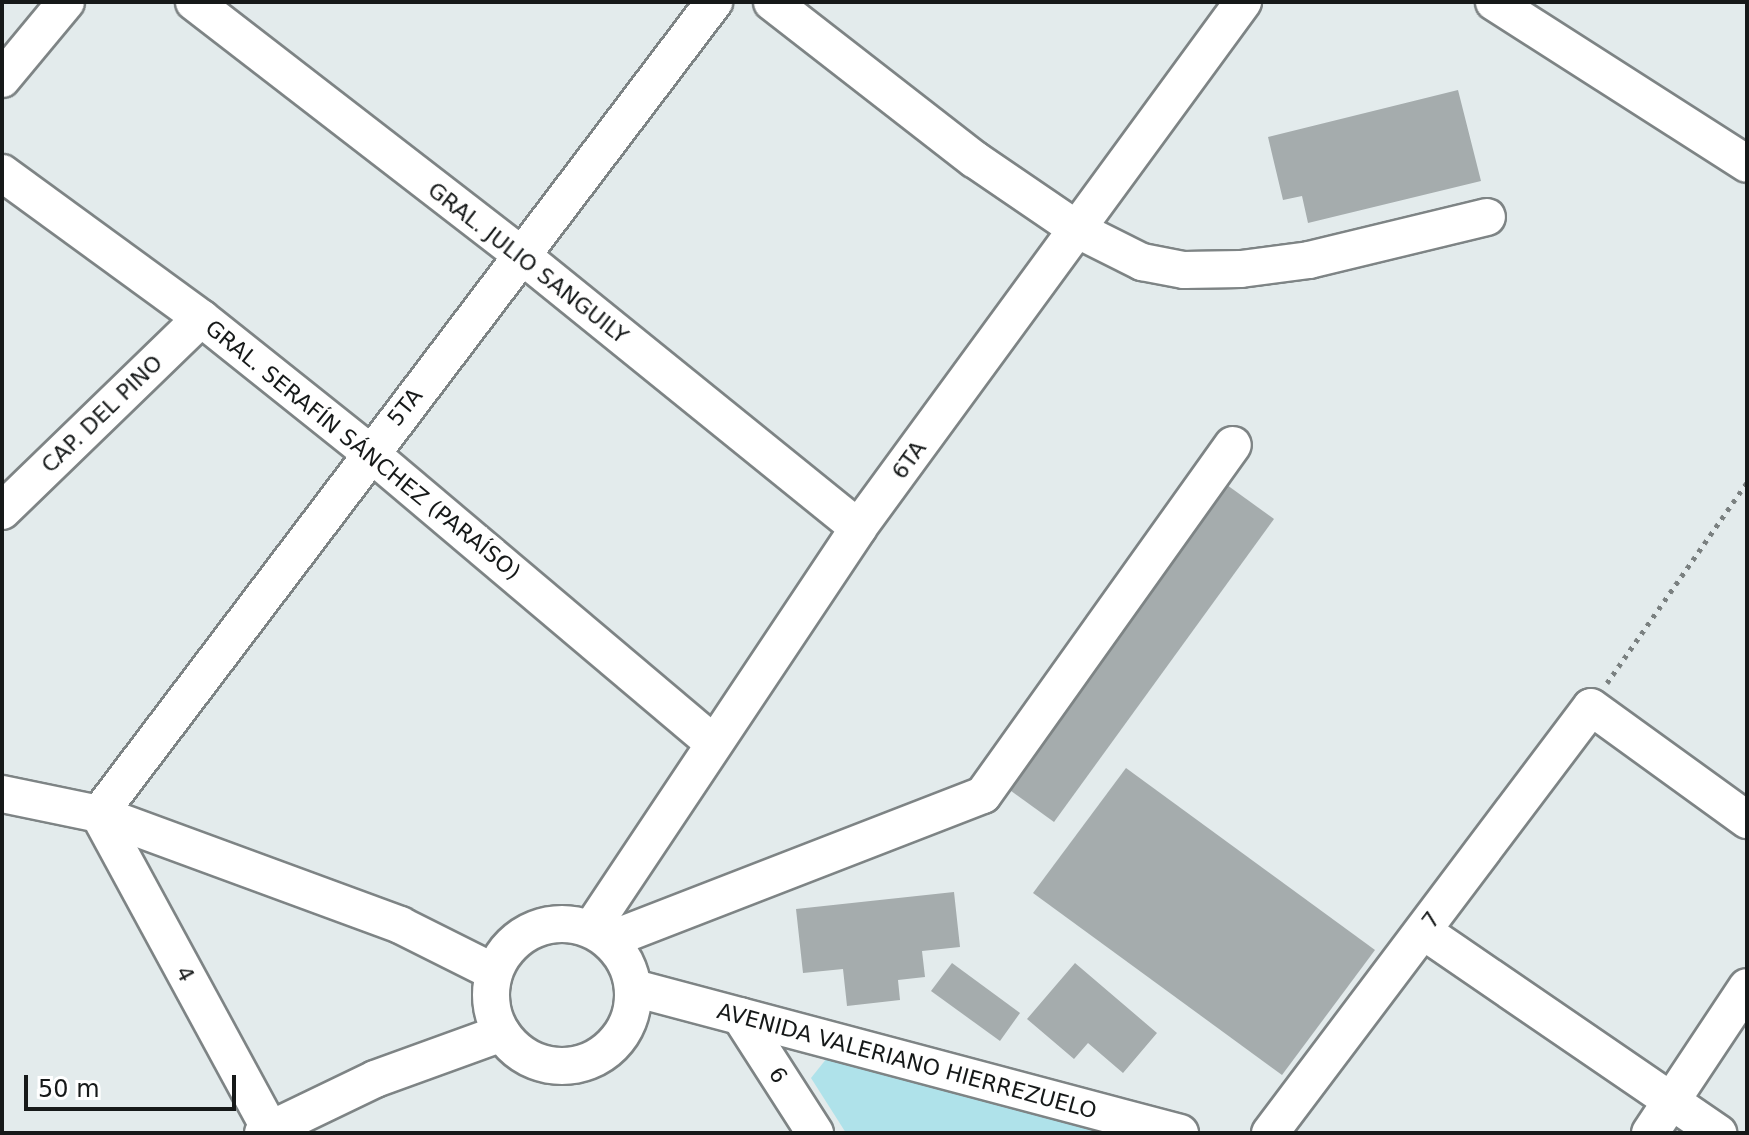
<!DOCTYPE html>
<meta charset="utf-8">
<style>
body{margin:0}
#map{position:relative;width:1749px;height:1135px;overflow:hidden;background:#e3ebec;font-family:"DejaVu Sans",sans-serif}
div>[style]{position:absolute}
.green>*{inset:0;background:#afe2ea}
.building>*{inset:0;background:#a5acad}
.path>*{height:5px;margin-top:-2.5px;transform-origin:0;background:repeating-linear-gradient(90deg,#7a8080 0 4px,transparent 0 10px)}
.roads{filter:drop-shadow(2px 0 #7e8485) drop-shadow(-2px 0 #7e8485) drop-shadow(0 2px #7e8485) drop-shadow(0 -2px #7e8485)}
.minor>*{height:36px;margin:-18px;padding:0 18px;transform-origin:18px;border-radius:18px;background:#fff}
.minor>.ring{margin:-18px;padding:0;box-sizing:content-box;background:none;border:36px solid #fff;border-radius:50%}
span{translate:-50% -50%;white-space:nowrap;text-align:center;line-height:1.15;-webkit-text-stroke:8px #fff;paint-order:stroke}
.street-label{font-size:22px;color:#161919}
.frame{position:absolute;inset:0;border:4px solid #161919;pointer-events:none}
.scale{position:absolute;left:24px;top:1075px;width:212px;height:36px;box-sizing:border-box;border:4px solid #161919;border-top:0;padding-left:10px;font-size:24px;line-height:28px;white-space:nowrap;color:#161919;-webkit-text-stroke:6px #fff;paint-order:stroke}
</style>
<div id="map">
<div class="green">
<i style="clip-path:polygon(827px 1058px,1126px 1133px,846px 1133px,811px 1078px)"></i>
</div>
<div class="building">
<i style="clip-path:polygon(1458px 90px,1481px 181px,1308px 223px,1302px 196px,1283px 200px,1268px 137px)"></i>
<i style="clip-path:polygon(1227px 485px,1274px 519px,1054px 822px,1007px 788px)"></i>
<i style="clip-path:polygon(1126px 768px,1375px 950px,1282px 1075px,1033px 893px)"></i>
<i style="clip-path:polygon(954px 892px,960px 947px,922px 951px,925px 977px,898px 980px,900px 1000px,847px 1006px,843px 969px,803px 973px,796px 909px)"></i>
<i style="clip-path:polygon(952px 963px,1020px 1013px,1000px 1041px,931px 991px)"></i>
<i style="clip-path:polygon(1075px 963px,1157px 1033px,1123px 1073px,1088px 1043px,1074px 1059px,1027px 1019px)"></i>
</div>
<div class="path">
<i style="left:1607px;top:683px;width:245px;rotate:-55.1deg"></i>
</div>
<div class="roads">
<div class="minor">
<i style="left:194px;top:2px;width:418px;rotate:37.7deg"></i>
<i style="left:525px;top:258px;width:429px;rotate:39deg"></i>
<i style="left:772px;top:2px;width:256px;rotate:37.9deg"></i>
<i style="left:974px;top:159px;width:126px;rotate:34.3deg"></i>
<i style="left:1078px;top:230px;width:72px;rotate:26.6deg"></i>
<i style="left:1142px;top:262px;width:43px;rotate:10.8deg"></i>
<i style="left:1184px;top:270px;width:57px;rotate:-1deg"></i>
<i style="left:1241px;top:269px;width:69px;rotate:-7.5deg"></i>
<i style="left:1309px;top:260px;width:183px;rotate:-13.6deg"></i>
<i style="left:1494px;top:2px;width:300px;rotate:32.6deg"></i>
<i style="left:2px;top:79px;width:100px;rotate:-50.3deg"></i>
<i style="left:2px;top:173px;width:246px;rotate:36.1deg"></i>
<i style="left:201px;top:318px;width:215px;rotate:38.6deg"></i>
<i style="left:369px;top:452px;width:449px;rotate:40.2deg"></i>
<i style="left:2px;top:511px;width:277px;rotate:-44.1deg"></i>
<i style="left:2px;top:794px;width:99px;rotate:11.7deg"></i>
<i style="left:99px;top:814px;width:321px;rotate:20.2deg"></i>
<i style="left:400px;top:925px;width:105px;rotate:26.6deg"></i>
<i class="ring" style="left:491px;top:924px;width:106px;height:106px"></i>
<i style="left:591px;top:929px;width:482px;rotate:-56.3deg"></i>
<i style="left:858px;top:528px;width:652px;rotate:-53.8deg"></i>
<i style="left:1423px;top:931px;width:358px;rotate:34.4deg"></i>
<i style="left:609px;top:940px;width:401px;rotate:-21.2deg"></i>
<i style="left:983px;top:795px;width:430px;rotate:-54.5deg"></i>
<i style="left:634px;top:988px;width:565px;rotate:14.87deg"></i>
<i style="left:740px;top:1016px;width:139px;rotate:57.3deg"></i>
<i style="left:263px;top:1133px;width:124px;rotate:-25.7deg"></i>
<i style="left:375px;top:1079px;width:135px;rotate:-19.9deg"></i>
<i style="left:272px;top:1133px;width:363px;rotate:-118.5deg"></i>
<i style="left:99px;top:814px;width:1019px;rotate:-52.86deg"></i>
<i style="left:1270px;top:1133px;width:533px;rotate:-53deg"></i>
<i style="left:1591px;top:707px;width:193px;rotate:35.9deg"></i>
<i style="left:1650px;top:1133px;width:175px;rotate:-56.4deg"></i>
</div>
</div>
<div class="street-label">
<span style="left:528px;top:263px;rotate:38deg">GRAL. JULIO SANGUILY</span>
<span style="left:405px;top:407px;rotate:-51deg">5TA</span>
<span style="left:102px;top:414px;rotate:-44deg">CAP. DEL PINO</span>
<span style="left:363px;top:450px;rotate:39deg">GRAL. SERAFÍN SÁNCHEZ (PARAÍSO)</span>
<span style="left:909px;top:460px;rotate:-54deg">6TA</span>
<span style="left:1431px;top:920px;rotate:-53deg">7</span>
<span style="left:185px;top:974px;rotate:62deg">4</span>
<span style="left:907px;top:1061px;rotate:15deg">AVENIDA VALERIANO HIERREZUELO</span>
<span style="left:778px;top:1075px;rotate:57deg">6</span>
</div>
<div class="frame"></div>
<div class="scale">50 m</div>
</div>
